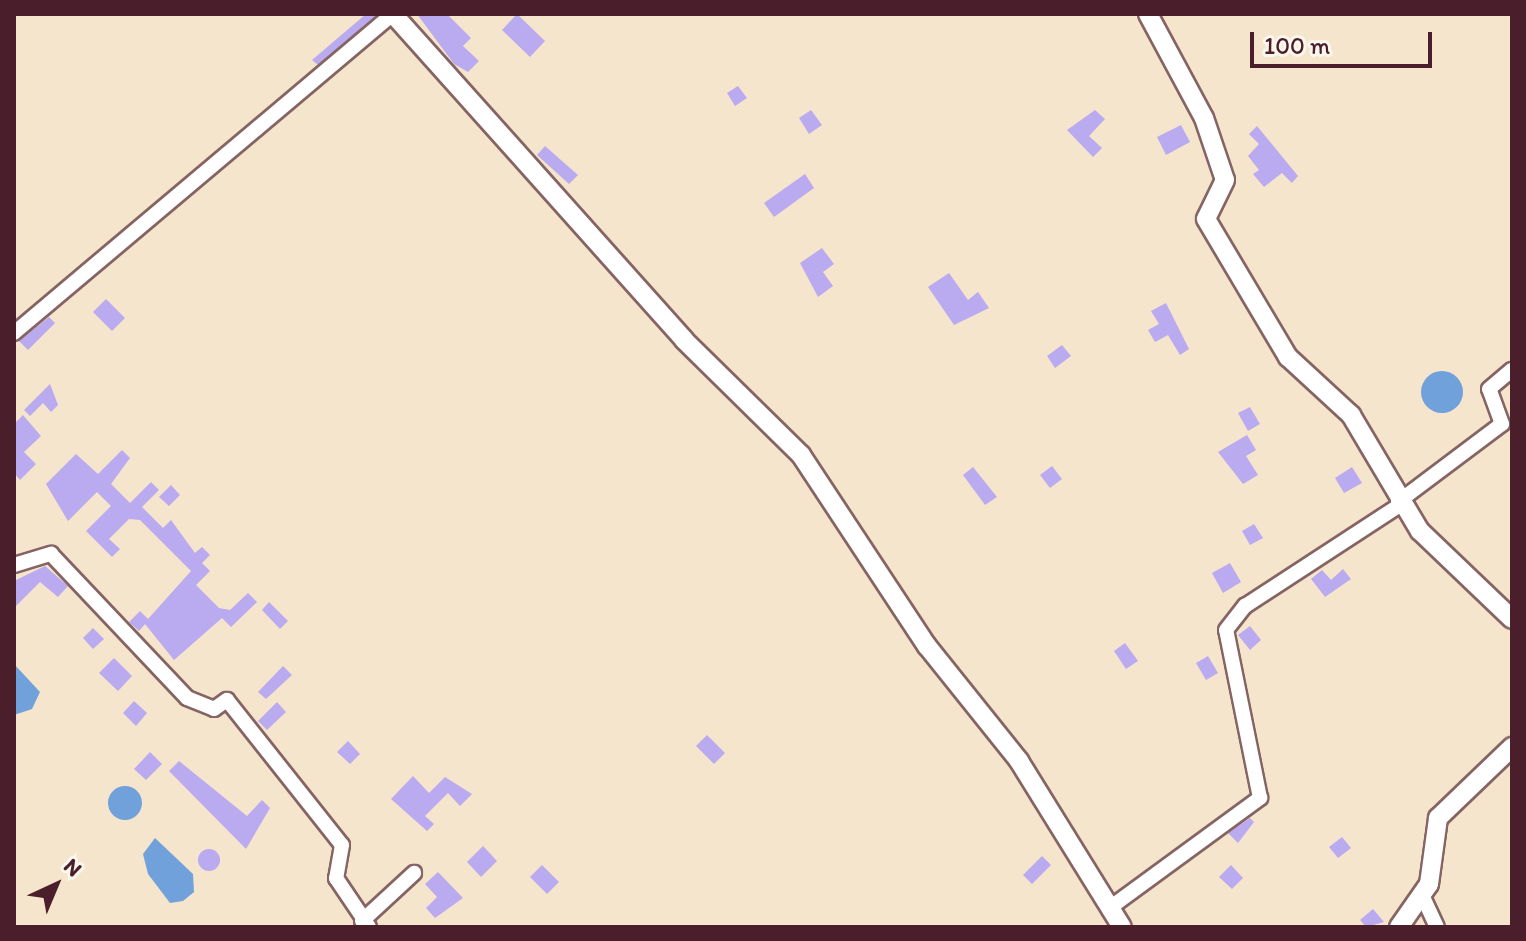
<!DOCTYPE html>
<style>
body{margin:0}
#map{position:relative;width:1526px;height:941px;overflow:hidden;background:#f5e5cc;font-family:Itim,sans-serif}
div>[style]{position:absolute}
.water>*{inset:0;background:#70a1da}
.round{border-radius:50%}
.building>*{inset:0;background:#baaaef}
.roads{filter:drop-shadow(2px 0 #866463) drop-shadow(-2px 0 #866463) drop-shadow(0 2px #866463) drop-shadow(0 -2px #866463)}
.street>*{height:14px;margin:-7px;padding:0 7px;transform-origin:7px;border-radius:7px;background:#fff}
.secondary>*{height:18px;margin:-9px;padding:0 9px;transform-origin:9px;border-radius:9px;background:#fff}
span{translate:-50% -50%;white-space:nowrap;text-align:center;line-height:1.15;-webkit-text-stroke:6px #fbf7ec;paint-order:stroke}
.frame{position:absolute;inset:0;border:16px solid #4a1f2b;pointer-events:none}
.north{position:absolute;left:16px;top:845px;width:80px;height:80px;-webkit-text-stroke:6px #fbf7ec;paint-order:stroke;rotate:44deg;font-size:22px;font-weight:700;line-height:32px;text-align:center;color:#4a1f2b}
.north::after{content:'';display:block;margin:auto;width:28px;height:36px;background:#4a1f2b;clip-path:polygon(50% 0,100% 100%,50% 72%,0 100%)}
.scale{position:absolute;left:1250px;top:32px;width:182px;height:36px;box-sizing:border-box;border:4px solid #4a1f2b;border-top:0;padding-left:10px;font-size:24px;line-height:28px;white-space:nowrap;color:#4a1f2b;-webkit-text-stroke:6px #fbf7ec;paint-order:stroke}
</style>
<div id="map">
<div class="water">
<i class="round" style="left:1421px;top:371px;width:42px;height:42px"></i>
<i style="clip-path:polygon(14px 664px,40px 692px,32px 709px,14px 715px)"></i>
<i class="round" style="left:108px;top:786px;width:34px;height:34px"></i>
<i style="clip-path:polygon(155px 838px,193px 874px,194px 892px,183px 901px,170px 903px,148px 874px,143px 854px)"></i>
</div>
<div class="building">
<i style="clip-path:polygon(366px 14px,378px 14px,318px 65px,312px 60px)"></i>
<i style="clip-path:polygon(417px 14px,447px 14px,471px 38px,463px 46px,479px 61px,468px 72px,454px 64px)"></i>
<i style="clip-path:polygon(517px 14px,545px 41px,530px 57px,502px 30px)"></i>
<i style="clip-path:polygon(738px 86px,747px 98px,735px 106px,727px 93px)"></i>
<i style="clip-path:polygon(811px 110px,822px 125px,809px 134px,799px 118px)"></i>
<i style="clip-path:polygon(1095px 110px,1105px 119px,1089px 136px,1102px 148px,1093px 157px,1067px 130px)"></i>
<i style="clip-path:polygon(1181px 125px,1190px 142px,1166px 155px,1157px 137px)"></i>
<i style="clip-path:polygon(1257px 126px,1298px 176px,1292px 183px,1282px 173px,1264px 187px,1253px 174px,1259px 170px,1248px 156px,1259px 144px,1249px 134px)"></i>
<i style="clip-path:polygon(545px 146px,578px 175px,569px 184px,537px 155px)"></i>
<i style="clip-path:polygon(805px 174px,814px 188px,774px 217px,764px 203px)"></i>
<i style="clip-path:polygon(822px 248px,834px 264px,823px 272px,833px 286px,818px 297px,800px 263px)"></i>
<i style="clip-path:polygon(949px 273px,968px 300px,978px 292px,989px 308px,954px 325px,928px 287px)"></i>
<i style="clip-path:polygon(106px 299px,125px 318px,112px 331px,93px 312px)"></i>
<i style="clip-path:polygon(1166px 303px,1189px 349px,1180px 355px,1168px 335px,1155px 342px,1148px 330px,1159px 324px,1151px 311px)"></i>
<i style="clip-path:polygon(49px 317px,55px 323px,28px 350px,19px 341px)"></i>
<i style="clip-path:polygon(1062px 345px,1071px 356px,1055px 368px,1047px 356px)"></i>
<i style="clip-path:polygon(50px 384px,58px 405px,51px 412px,43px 403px,30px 416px,24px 410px)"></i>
<i style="clip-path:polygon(1250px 407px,1260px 424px,1248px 431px,1238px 413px)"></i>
<i style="clip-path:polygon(23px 415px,41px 436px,24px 452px,36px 464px,20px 480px,14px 473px,14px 424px)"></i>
<i style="clip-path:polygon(1247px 435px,1256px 450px,1246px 456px,1258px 475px,1243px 484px,1218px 452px)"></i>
<i style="clip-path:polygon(122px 450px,130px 458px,111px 484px,130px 503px,151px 482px,159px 490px,142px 507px,163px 528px,171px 520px,195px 553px,202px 547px,210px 555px,202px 563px,210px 571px,196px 585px,219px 608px,230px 610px,248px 593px,257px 602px,231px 627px,222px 618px,174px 660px,145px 624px,139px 631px,129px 622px,140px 611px,148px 619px,191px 571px,140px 520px,129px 519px,109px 539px,120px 549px,112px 557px,86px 531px,111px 506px,97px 492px,68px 521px,46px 484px,76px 454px,98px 474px)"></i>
<i style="clip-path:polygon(1052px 466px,1062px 479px,1050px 488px,1040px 475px)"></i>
<i style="clip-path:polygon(973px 467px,997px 497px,985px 505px,963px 475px)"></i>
<i style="clip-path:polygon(1352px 467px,1362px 483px,1344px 493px,1335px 478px)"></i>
<i style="clip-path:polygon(171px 485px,180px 495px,169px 506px,159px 497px)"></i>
<i style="clip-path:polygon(1254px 524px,1263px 538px,1250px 545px,1242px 531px)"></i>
<i style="clip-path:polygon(1230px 563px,1241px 582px,1223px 593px,1212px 573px)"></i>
<i style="clip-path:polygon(45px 566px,68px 586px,58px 597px,40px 582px,14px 608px,14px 581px)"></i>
<i style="clip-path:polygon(1343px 569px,1351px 579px,1325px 597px,1311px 579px,1322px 570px,1331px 580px)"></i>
<i style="clip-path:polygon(269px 602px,288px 621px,280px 629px,262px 610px)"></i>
<i style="clip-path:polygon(1250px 626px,1261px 640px,1250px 650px,1238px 635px)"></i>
<i style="clip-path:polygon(93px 628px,104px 639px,93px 649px,83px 638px)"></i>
<i style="clip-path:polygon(1125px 643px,1138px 661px,1126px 669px,1114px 651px)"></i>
<i style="clip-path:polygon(1208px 656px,1218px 673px,1206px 680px,1196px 663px)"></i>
<i style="clip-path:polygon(114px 658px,132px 676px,118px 691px,99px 673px)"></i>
<i style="clip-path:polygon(283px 666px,292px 675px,266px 699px,258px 692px)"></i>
<i style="clip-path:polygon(134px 701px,147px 713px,136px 726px,123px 713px)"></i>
<i style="clip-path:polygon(277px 702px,286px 712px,267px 730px,258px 721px)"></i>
<i style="clip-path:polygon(707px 735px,725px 753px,714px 764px,696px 746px)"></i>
<i style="clip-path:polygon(348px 741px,360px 754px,350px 764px,337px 752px)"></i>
<i style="clip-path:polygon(150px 752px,162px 764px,146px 780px,134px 769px)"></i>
<i style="clip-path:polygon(179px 761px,247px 816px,262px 800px,270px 808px,246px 849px,169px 771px)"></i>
<i style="clip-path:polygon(413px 776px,429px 793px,445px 777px,472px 794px,460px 806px,448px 793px,425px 816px,434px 824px,427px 831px,391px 799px)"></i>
<i style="clip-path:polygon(1250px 818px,1254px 822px,1238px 843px,1228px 833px)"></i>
<i style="clip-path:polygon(1342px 837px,1351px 848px,1338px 858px,1329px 847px)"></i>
<i style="clip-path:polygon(483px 846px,497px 861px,481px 877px,467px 862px)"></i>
<i class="round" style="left:198px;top:849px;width:22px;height:22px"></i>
<i style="clip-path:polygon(1042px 856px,1051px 865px,1032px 884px,1023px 875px)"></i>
<i style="clip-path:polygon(542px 865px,559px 882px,547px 894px,530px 877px)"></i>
<i style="clip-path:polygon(1231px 865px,1243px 878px,1232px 889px,1219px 877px)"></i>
<i style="clip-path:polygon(438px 872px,463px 898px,435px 918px,426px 908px,437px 897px,425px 884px)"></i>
<i style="clip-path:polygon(1373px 909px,1384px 922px,1366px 927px,1360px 920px)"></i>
</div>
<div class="roads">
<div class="street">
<i style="left:14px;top:333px;width:493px;rotate:-40.1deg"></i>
<i style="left:1398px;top:502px;width:130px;rotate:-36.9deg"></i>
<i style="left:1502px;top:424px;width:37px;rotate:-110deg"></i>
<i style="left:1489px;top:389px;width:30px;rotate:-40deg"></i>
<i style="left:14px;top:565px;width:39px;rotate:-17deg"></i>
<i style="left:51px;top:554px;width:198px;rotate:46.6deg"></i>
<i style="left:187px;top:698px;width:29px;rotate:22deg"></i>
<i style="left:214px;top:709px;width:16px;rotate:-35deg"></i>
<i style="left:227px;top:700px;width:185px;rotate:51.6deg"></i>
<i style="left:342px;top:845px;width:34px;rotate:100deg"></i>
<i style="left:336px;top:878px;width:59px;rotate:56deg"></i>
<i style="left:1422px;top:895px;width:35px;rotate:65deg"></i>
<i style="left:1111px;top:907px;width:185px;rotate:-36.2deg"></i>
<i style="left:1260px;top:798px;width:171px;rotate:-101.4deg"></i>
<i style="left:1226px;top:630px;width:31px;rotate:-52deg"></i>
<i style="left:1245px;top:606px;width:185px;rotate:-33.1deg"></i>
<i style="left:362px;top:921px;width:71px;rotate:-42.7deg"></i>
</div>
<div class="secondary">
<i style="left:393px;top:14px;width:437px;rotate:48.2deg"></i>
<i style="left:684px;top:340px;width:164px;rotate:44.5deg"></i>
<i style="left:801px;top:455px;width:229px;rotate:56.6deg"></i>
<i style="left:927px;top:646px;width:147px;rotate:51.3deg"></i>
<i style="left:1019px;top:761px;width:195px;rotate:58.2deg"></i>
<i style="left:1148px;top:14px;width:118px;rotate:61.7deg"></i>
<i style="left:1204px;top:118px;width:65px;rotate:71.3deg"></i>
<i style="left:1225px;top:180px;width:43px;rotate:116deg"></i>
<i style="left:1206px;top:219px;width:161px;rotate:59.3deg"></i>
<i style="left:1288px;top:357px;width:86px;rotate:42.6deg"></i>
<i style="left:1351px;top:415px;width:135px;rotate:59.3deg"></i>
<i style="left:1420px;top:531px;width:127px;rotate:43.7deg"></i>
<i style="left:1399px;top:927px;width:52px;rotate:-55.1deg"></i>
<i style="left:1429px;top:884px;width:67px;rotate:-82.2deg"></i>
<i style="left:1438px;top:818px;width:103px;rotate:-43.8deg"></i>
</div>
</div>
<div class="frame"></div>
<div class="north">N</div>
<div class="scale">100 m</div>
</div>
